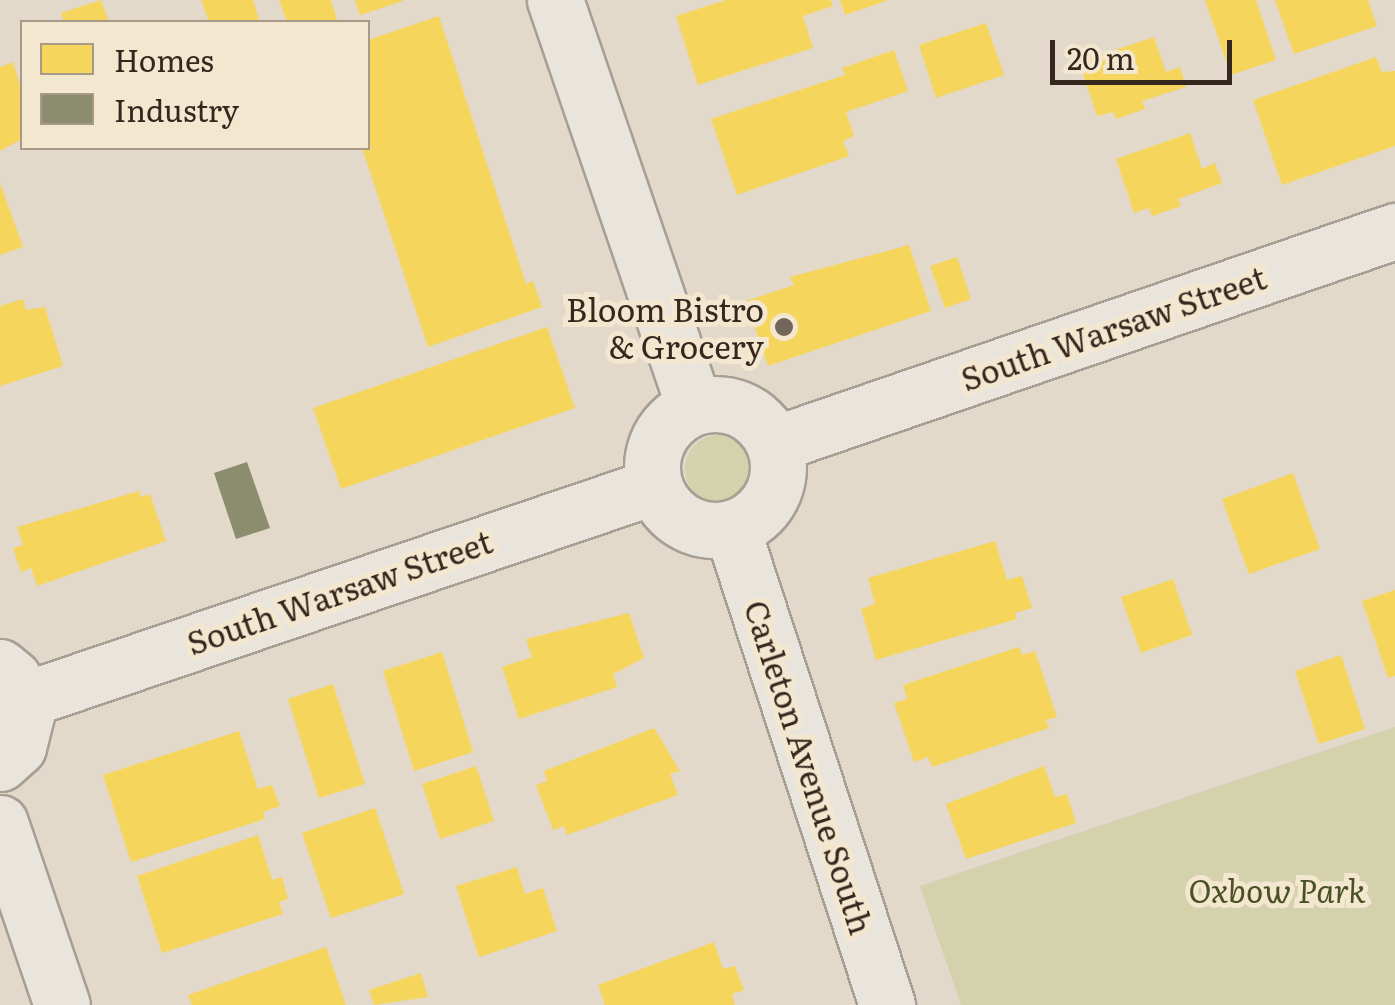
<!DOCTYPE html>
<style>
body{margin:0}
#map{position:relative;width:1395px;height:1005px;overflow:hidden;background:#e2d9cb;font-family:Literata,serif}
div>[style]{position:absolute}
.green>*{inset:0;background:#d4d1ad}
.round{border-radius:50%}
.homes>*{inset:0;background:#f6d55c}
.industry>*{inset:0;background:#8c8c6e}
.roads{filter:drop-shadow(2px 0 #a79e94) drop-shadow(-2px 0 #a79e94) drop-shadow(0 2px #a79e94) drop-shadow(0 -2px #a79e94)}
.minor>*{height:55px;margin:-27.5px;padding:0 27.5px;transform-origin:27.5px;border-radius:27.5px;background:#eae5dc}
.minor>.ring{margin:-27.5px;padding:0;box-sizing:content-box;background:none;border:55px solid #eae5dc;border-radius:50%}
.dots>*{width:28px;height:28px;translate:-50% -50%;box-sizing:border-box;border:5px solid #f4e7d0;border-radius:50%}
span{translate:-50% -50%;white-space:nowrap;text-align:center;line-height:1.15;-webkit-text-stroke:10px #f4e7d0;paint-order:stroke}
.poi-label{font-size:32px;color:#35271d}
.right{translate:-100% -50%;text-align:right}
.street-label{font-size:32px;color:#35271d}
.park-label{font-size:32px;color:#495124;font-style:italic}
.legend{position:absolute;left:20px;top:20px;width:350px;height:130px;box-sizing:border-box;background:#f4e7d0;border:2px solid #a89a88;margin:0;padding:12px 18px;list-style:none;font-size:30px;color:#35271d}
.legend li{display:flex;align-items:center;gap:20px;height:50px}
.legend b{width:50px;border:2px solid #a89a88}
.scale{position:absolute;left:1050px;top:40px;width:182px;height:45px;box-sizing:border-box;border:5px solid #35271d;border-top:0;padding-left:12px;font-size:30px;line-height:35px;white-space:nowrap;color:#35271d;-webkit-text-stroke:8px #f4e7d0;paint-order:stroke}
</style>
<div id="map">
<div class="green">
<i class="round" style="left:685px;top:435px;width:68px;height:68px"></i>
<i style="clip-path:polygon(1395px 727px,1395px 1005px,961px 1005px,920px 886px)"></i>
</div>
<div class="homes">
<i style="clip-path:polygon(101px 0,109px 22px,64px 22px,61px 13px)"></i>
<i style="clip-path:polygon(201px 0,253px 0,260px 22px,209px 22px)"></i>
<i style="clip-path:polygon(279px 0,331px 0,337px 20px,287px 22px)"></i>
<i style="clip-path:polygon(355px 0,403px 0,403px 1px,360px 15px)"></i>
<i style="clip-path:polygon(726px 0,831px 0,833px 6px,803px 16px,813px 48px,698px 85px,676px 16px)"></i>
<i style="clip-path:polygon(840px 0,886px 0,886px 1px,845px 15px)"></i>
<i style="clip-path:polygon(1205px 0,1256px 0,1276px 60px,1231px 75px)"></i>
<i style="clip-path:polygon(1275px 0,1368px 0,1377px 26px,1294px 54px)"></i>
<i style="clip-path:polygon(439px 16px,526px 284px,533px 281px,542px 307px,428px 347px,362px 148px,368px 148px,368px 40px)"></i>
<i style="clip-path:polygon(986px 23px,1004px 75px,936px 98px,919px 45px)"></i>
<i style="clip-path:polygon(1154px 37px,1166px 72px,1180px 67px,1186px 87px,1142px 101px,1145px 109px,1116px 119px,1113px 112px,1097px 116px,1079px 62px)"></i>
<i style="clip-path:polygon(894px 50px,908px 91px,846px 112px,854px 136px,843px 141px,849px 156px,737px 195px,711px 119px,845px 75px,842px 68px)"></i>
<i style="clip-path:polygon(1376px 57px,1382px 72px,1395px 71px,1395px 146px,1282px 185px,1253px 100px)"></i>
<i style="clip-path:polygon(13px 62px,22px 91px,22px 139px,0 151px,0 67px)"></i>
<i style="clip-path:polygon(1190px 133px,1202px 169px,1215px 163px,1222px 183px,1178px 199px,1181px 206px,1152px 216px,1149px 208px,1134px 213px,1116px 159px)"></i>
<i style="clip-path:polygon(0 183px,23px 247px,0 255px)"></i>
<i style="clip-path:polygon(909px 245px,931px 311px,768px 366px,746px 301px,794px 285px,790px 277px)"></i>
<i style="clip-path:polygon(957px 257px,971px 299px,945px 308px,930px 266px)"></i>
<i style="clip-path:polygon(23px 299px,26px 310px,45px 307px,63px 366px,0 386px,0 306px)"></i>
<i style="clip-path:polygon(547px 327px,575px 408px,341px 489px,313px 408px)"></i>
<i style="clip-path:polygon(1293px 473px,1320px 549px,1249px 574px,1222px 499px)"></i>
<i style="clip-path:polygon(139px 491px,141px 497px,150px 494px,166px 541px,37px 586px,31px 568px,21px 572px,13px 548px,23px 545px,17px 527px)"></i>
<i style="clip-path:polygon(995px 541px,1007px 580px,1022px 576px,1032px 608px,1015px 613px,1017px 619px,876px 660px,861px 609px,875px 604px,868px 578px)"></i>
<i style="clip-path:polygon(1173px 579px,1192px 635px,1141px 653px,1121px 597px)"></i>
<i style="clip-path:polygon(1395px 590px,1395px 676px,1388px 678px,1362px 601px)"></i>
<i style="clip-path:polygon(629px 613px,644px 658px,613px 674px,617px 687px,519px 719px,502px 667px,532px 657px,526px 639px)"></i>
<i style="clip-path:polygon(1019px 647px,1022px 655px,1035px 651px,1057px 717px,1046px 720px,1049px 728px,932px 767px,928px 757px,914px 762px,894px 703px,907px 699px,903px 685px)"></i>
<i style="clip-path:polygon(442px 652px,473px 752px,414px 771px,383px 671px)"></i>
<i style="clip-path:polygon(1341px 655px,1365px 729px,1319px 744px,1295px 671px)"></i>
<i style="clip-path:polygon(333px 684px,365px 784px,319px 798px,288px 699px)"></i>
<i style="clip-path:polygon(654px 728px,680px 771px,670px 774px,678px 795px,567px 835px,564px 826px,553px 830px,536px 785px,547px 781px,544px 771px)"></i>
<i style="clip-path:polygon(239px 731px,258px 789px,272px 785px,280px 806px,263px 812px,265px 819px,131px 862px,103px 775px)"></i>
<i style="clip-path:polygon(476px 766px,494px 821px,440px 839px,422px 784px)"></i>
<i style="clip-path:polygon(1044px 766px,1055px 797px,1067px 794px,1076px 823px,966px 859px,946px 804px)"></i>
<i style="clip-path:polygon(375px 808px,404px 894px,331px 918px,302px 833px)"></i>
<i style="clip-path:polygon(258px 835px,272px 880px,282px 877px,288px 899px,279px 902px,283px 914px,162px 953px,137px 876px)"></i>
<i style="clip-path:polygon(517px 867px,525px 894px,543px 888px,557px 931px,479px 957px,456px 886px)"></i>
<i style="clip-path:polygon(714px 942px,723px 969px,735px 966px,744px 990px,732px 994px,735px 1005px,605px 1005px,598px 985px)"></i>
<i style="clip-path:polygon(326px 947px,346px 1005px,192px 1005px,188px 995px)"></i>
<i style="clip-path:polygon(421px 973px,428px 997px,374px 1005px,369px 990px)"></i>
</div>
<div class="industry">
<i style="clip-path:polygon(247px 462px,270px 528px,236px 539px,214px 473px)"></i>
</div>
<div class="roads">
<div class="minor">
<i style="left:555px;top:0;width:430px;rotate:71.1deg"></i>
<i class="ring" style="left:652px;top:404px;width:71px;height:71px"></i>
<i style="left:775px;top:444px;width:656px;rotate:-18.96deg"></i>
<i style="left:732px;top:529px;width:501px;rotate:71.96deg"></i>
<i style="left:0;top:667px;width:17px;rotate:40deg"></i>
<i style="left:13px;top:678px;width:36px;rotate:67deg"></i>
<i style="left:27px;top:711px;width:37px;rotate:104deg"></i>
<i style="left:18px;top:747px;width:24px;rotate:138deg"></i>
<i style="left:24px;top:700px;width:666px;rotate:-18.73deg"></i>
<i style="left:0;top:823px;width:192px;rotate:71.2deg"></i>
</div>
</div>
<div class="dots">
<i style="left:784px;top:327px;background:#72655a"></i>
</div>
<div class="poi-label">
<span class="right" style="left:764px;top:327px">Bloom Bistro<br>&amp; Grocery</span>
</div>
<div class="street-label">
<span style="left:1113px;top:327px;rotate:-19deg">South Warsaw Street</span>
<span style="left:339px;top:591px;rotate:-19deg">South Warsaw Street</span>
<span style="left:810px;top:767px;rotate:72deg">Carleton Avenue South</span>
</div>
<div class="park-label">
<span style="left:1277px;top:889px">Oxbow Park</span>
</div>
<ul class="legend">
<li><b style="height:28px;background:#f6d55c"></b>Homes</li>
<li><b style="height:28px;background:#8c8c6e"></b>Industry</li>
</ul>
<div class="scale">20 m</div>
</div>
